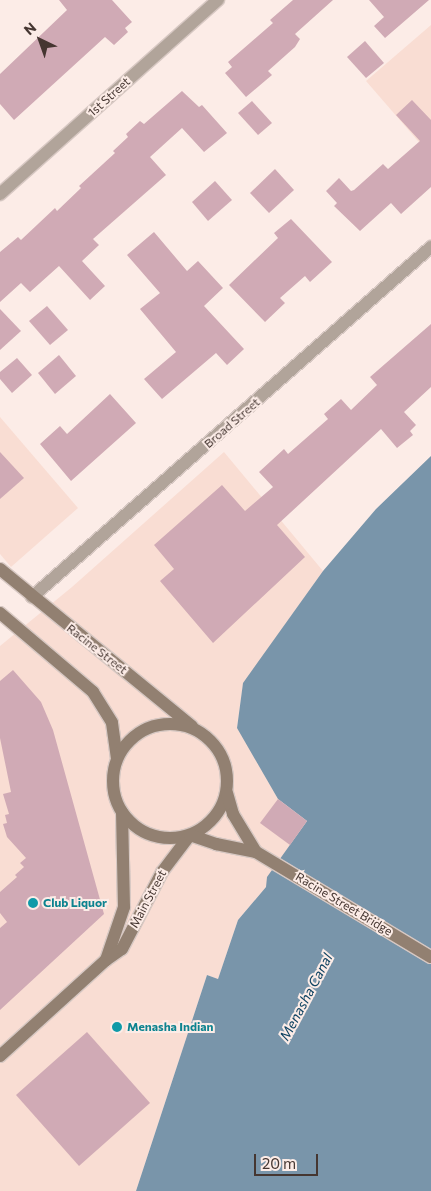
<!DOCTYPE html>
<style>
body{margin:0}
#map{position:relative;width:431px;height:1191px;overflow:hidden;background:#fcece7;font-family:Commissioner,sans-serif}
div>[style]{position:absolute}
.built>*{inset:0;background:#f9ddd3}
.water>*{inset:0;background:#7995aa}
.building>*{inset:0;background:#d0aab5}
.roads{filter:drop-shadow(1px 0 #d7c8c3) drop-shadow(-1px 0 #d7c8c3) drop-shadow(0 1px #d7c8c3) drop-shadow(0 -1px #d7c8c3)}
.minor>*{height:12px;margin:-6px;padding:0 6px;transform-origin:6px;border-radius:6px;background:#b1a49a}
.secondary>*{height:12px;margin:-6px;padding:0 6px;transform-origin:6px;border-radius:6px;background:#928071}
.secondary>.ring{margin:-6px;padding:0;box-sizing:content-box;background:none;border:12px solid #928071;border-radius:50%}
.dots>*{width:14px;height:14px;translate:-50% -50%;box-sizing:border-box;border:2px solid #fcece7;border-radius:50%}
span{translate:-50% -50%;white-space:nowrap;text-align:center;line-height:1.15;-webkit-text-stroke:4px #fcece7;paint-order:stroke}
.street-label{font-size:12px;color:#453631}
.culture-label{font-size:12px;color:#0d838f;font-weight:700}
.left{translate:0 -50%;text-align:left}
.water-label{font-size:14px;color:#0f4362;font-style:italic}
.north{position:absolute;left:15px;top:15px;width:50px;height:50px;-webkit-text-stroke:4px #fcece7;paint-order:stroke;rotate:318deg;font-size:14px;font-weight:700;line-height:20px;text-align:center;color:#453631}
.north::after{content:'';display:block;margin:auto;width:18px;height:22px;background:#453631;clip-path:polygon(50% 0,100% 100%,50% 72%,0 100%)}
.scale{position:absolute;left:254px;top:1154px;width:64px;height:22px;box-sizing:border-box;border:2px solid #453631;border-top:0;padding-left:6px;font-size:15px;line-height:18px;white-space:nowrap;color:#453631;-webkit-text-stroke:4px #fcece7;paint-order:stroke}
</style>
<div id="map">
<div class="built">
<i style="clip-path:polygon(431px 25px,431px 156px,366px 81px)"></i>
<i style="clip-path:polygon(0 417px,78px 508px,11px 567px,0 554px)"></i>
<i style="clip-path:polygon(224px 452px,323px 571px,243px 684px,237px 727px,278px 799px,307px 821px,266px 887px,238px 920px,218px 979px,207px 975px,136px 1191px,0 1191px,0 646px,72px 587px)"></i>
</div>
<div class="water">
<i style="clip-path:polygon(431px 456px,431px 1191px,136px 1191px,207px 975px,218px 979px,238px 920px,266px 887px,267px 877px,307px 821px,278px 799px,237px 728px,243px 683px,323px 571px,376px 509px)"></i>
</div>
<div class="building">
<i style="clip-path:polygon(59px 0,112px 0,132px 22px,125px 28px,128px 32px,114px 45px,105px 37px,14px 120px,0 104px,0 74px,67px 10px)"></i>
<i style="clip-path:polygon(293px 0,333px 0,295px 34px,300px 39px,295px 47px,268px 71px,272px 75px,246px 97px,225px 73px,232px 67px,228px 62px,273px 23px,270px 20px)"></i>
<i style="clip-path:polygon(369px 0,429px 0,385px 38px,374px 26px,384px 17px)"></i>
<i style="clip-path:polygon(365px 41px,384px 63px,366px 78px,347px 57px)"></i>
<i style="clip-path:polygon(182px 91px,199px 107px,202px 105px,227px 133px,204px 152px,182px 128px,150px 157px,166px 175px,93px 239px,99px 245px,82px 261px,105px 286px,90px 300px,59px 266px,30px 292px,21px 283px,0 302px,0 252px,18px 237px,21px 240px,55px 208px,57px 211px,81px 188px,79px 186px,115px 153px,113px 151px,128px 137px,126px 134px,140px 121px,144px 124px)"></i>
<i style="clip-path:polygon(412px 100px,431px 120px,431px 187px,401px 214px,391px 203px,360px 231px,334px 206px,337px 203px,326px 191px,339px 178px,351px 191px,354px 190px,383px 164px,388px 169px,420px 141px,396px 115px)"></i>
<i style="clip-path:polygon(252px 101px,272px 123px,258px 135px,238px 113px)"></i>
<i style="clip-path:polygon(275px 169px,294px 190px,269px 213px,250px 193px)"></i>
<i style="clip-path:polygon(215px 181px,232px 200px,208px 221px,192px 202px)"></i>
<i style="clip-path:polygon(291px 219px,332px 262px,310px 282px,305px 276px,280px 298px,285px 303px,265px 322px,229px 285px,278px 238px,274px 233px)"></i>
<i style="clip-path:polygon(154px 232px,187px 271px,198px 261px,223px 288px,204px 306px,244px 349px,227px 365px,216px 353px,162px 399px,144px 379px,176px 352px,140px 309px,160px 293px,127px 255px)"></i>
<i style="clip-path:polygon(47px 306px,68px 330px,50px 345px,29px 321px)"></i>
<i style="clip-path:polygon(0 309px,21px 331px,0 350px)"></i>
<i style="clip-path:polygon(431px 324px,431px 387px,404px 412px,416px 425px,410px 431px,413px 435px,397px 448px,381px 429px,277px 525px,305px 557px,213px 643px,160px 581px,174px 569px,154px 545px,222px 485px,245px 511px,273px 487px,259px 472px,284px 449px,288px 454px,328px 419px,324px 414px,341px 399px,351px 410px,377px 385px,370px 377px)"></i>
<i style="clip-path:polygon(59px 355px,76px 376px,55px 394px,38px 373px)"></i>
<i style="clip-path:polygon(17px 358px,32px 375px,12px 393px,0 379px,0 372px)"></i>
<i style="clip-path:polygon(110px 394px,136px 423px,71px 481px,40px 444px,60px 426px,67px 434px)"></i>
<i style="clip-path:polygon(0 452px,24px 478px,0 499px)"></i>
<i style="clip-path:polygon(13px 670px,41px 702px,53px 730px,104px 914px,0 1010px,0 928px,7px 922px,0 913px,0 892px,17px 877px,15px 875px,24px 867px,20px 863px,26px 858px,7px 837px,3px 824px,7px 823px,5px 815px,9px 814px,3px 794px,11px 792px,0 738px,0 681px)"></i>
<i style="clip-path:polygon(278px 799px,307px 821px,290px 845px,260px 823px)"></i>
<i style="clip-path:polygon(87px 1032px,150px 1103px,79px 1166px,16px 1095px)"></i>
</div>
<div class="roads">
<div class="minor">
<i style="left:0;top:194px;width:292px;rotate:-41.7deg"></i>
<i style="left:32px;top:597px;width:531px;rotate:-41.26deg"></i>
</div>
<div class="secondary">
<i style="left:0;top:569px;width:248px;rotate:39.3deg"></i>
<i style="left:0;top:613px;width:122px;rotate:40.3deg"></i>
<i style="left:93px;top:692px;width:36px;rotate:58deg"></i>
<i style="left:112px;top:723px;width:35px;rotate:82deg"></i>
<i class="ring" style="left:113px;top:724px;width:102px;height:102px"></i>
<i style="left:227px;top:793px;width:22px;rotate:74deg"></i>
<i style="left:233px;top:814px;width:44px;rotate:58.8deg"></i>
<i style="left:106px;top:960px;width:56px;rotate:-71.2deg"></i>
<i style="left:124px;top:907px;width:95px;rotate:-91.2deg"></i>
<i style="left:0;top:1056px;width:143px;rotate:-42.2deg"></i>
<i style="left:106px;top:960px;width:19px;rotate:-35deg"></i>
<i style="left:122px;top:949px;width:87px;rotate:-62.5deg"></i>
<i style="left:162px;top:872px;width:46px;rotate:-52.9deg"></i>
<i style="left:190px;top:835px;width:28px;rotate:19deg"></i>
<i style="left:216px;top:844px;width:41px;rotate:11.3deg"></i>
<i style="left:256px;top:852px;width:204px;rotate:31deg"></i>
</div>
</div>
<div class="dots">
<i style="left:33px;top:903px;background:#0f9aa8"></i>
<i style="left:117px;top:1027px;background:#0f9aa8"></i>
</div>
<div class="street-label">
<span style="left:109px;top:97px;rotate:-42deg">1st Street</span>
<span style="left:232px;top:423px;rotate:-41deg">Broad Street</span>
<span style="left:97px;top:649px;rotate:38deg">Racine Street</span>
<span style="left:148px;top:899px;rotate:-62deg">Main Street</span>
<span style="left:344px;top:904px;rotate:31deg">Racine Street Bridge</span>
</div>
<div class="culture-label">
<span class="left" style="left:43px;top:903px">Club Liquor</span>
<span class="left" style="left:127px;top:1027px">Menasha Indian</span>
</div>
<div class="water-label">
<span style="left:306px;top:997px;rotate:-62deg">Menasha Canal</span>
</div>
<div class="north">N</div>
<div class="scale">20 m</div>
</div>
